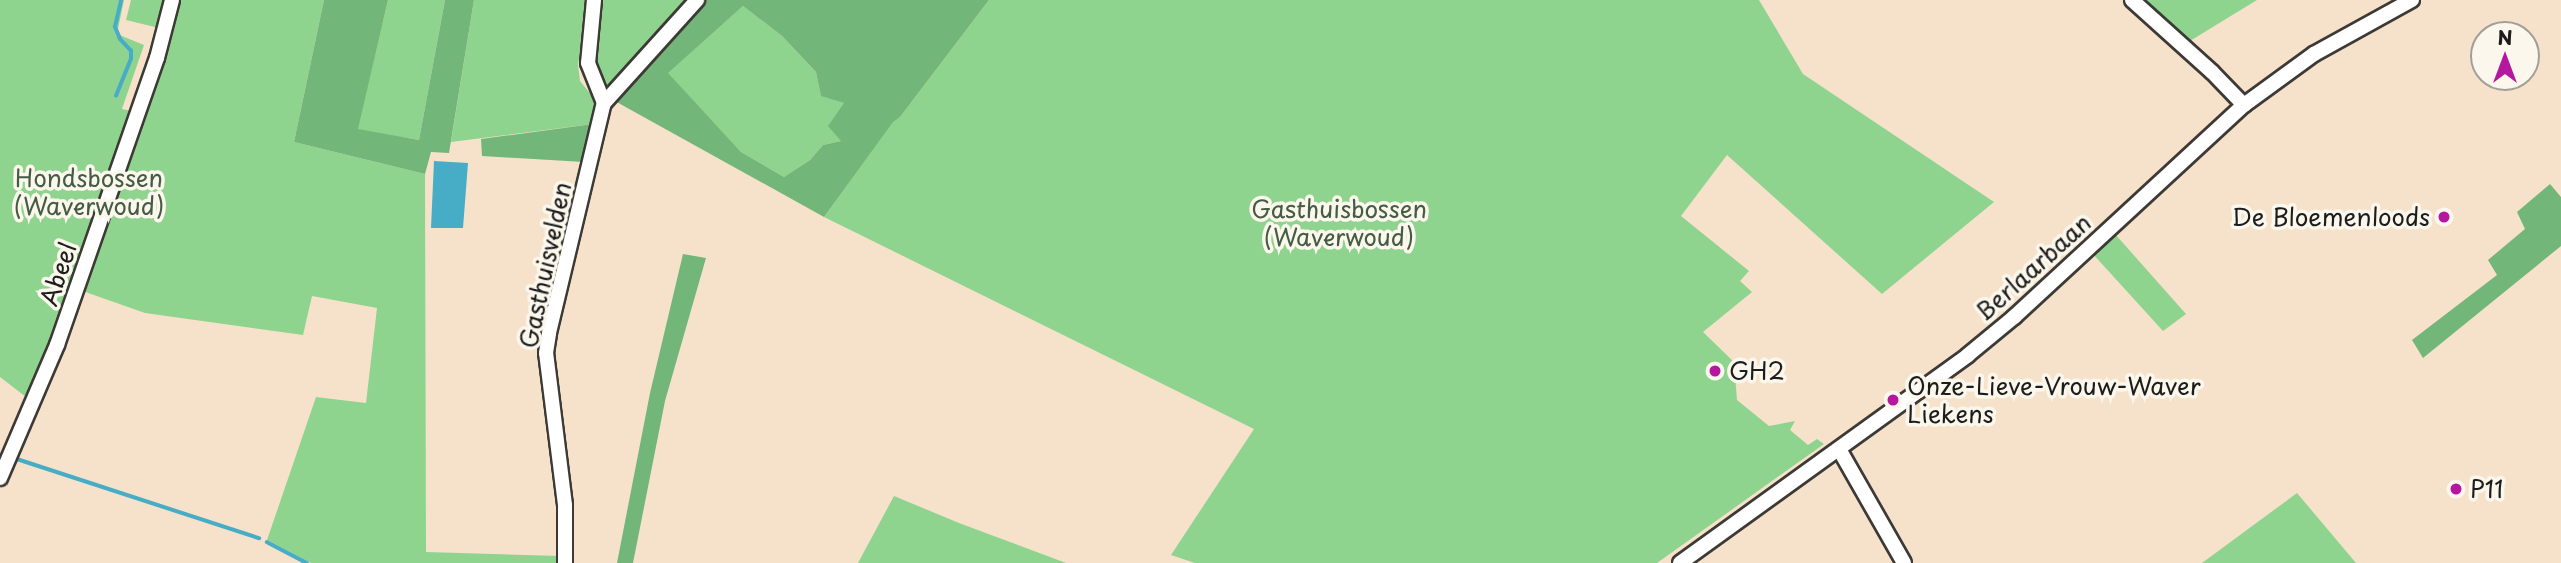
<!DOCTYPE html>
<style>
body{margin:0}
#map{position:relative;width:2561px;height:563px;overflow:hidden;background:#f6e2ca;font-family:"Playpen Sans",sans-serif}
div>[style]{position:absolute}
.green>*{inset:0;background:#8fd48e}
.forest>*{inset:0;background:#73b679}
.water>*{inset:0;background:#47adc6}
.stream>*{height:3.5px;margin:-1.75px;padding:0 1.75px;transform-origin:1.75px;border-radius:1.75px;background:#47adc6}
.roads{filter:drop-shadow(2px 0 #3d3a36) drop-shadow(-2px 0 #3d3a36) drop-shadow(0 2px #3d3a36) drop-shadow(0 -2px #3d3a36)}
.minor>*{height:14px;margin:-7px;padding:0 7px;transform-origin:7px;border-radius:7px;background:#fff}
.dots>*{width:19px;height:19px;translate:-50% -50%;box-sizing:border-box;border:4px solid #fbf7ec;border-radius:50%}
span{translate:-50% -50%;white-space:nowrap;text-align:center;line-height:1.15;-webkit-text-stroke:7px #fbf7ec;paint-order:stroke}
.park-label{font-size:24px;color:#445c44}
.poi-label{font-size:24px;color:#1c1c1c}
.right{translate:-100% -50%;text-align:right}
.left{translate:0 -50%;text-align:left}
.street-label{font-size:24px;color:#1c1c1c}
.north{position:absolute;left:2470px;top:21px;width:70px;height:70px;box-sizing:border-box;background:#fbf7ec;border:2px solid #a29f99;border-radius:50%;rotate:0deg;font-size:19px;font-weight:700;line-height:28px;text-align:center;color:#1c1c1c}
.north::after{content:'';display:block;margin:auto;width:24px;height:32px;background:#b5179e;clip-path:polygon(50% 0,100% 100%,50% 72%,0 100%)}
</style>
<div id="map">
<div class="green">
<i style="clip-path:polygon(0 0,124px 0,117px 34px,144px 45px,122px 109px,142px 113px,178px 0,324px 0,294px 142px,425px 174px,426px 552px,560px 556px,561px 563px,311px 563px,267px 540px,316px 397px,366px 403px,377px 308px,312px 296px,303px 335px,145px 313px,74px 288px,26px 397px,0 377px)"></i>
<i style="clip-path:polygon(131px 0,166px 0,159px 28px,126px 20px)"></i>
<i style="clip-path:polygon(388px 0,445px 0,419px 140px,357px 130px)"></i>
<i style="clip-path:polygon(474px 0,587px 0,578px 65px,580px 81px,597px 102px,593px 124px,451px 142px)"></i>
<i style="clip-path:polygon(599px 0,690px 0,605px 93px,588px 72px)"></i>
<i style="clip-path:polygon(989px 0,1759px 0,1803px 74px,1994px 202px,1882px 294px,1727px 155px,1681px 216px,1749px 271px,1740px 281px,1752px 292px,1703px 332px,1734px 362px,1737px 400px,1769px 426px,1795px 421px,1790px 430px,1808px 445px,1817px 439px,1824px 444px,1657px 563px,1195px 563px,1171px 555px,1254px 429px,824px 217px,893px 121px,900px 117px)"></i>
<i style="clip-path:polygon(2134px 0,2257px 0,2185px 44px)"></i>
<i style="clip-path:polygon(743px 6px,782px 36px,816px 72px,821px 95px,845px 103px,841px 141px,823px 145px,810px 160px,784px 177px,741px 152px,667px 73px)"></i>
<i style="clip-path:polygon(2115px 234px,2186px 314px,2163px 331px,2092px 253px)"></i>
<i style="clip-path:polygon(2297px 493px,2356px 563px,2202px 563px)"></i>
<i style="clip-path:polygon(894px 496px,959px 523px,1066px 563px,858px 563px)"></i>
</div>
<div class="forest">
<i style="clip-path:polygon(324px 0,388px 0,358px 129px,419px 140px,445px 0,474px 0,449px 153px,431px 152px,425px 174px,294px 142px)"></i>
<i style="clip-path:polygon(evenodd,706px 0,989px 0,900px 117px,893px 122px,824px 217px,613px 100px,706px 0,743px 6px,782px 36px,816px 72px,821px 96px,844px 103px,828px 126px,841px 141px,823px 145px,810px 160px,784px 177px,741px 152px,668px 73px,743px 6px)"></i>
<i style="clip-path:polygon(593px 124px,584px 162px,482px 156px,481px 139px)"></i>
<i style="clip-path:polygon(2550px 184px,2561px 197px,2561px 246px,2423px 358px,2412px 340px,2497px 275px,2488px 260px,2525px 229px,2517px 212px)"></i>
<i style="clip-path:polygon(683px 254px,706px 258px,665px 401px,633px 563px,617px 563px,650px 393px)"></i>
</div>
<div class="water">
<i style="clip-path:polygon(434px 161px,468px 163px,463px 228px,431px 228px)"></i>
</div>
<div class="stream">
<i style="left:116px;top:96px;width:40px;rotate:-68deg"></i>
<i style="left:131px;top:59px;width:8px;rotate:-90deg"></i>
<i style="left:131px;top:51px;width:16px;rotate:-133deg"></i>
<i style="left:120px;top:39px;width:13px;rotate:-113deg"></i>
<i style="left:115px;top:27px;width:28px;rotate:-77deg"></i>
<i style="left:14px;top:458px;width:258px;rotate:18.1deg"></i>
<i style="left:267px;top:542px;width:45px;rotate:27.7deg"></i>
</div>
<div class="roads">
<div class="minor">
<i style="left:594px;top:0;width:63px;rotate:95.4deg"></i>
<i style="left:588px;top:63px;width:43px;rotate:68.2deg"></i>
<i style="left:2132px;top:0;width:108px;rotate:42deg"></i>
<i style="left:2212px;top:72px;width:46px;rotate:45.9deg"></i>
<i style="left:1839px;top:449px;width:131px;rotate:60.3deg"></i>
<i style="left:0;top:478px;width:145px;rotate:-66.8deg"></i>
<i style="left:57px;top:345px;width:304px;rotate:-70.8deg"></i>
<i style="left:157px;top:58px;width:60px;rotate:-75.5deg"></i>
<i style="left:565px;top:563px;width:58px;rotate:-90deg"></i>
<i style="left:565px;top:505px;width:153px;rotate:-97.1deg"></i>
<i style="left:546px;top:353px;width:20px;rotate:-81deg"></i>
<i style="left:549px;top:333px;width:236px;rotate:-76.6deg"></i>
<i style="left:604px;top:103px;width:139px;rotate:-47.9deg"></i>
<i style="left:1680px;top:563px;width:355px;rotate:-35.8deg"></i>
<i style="left:1968px;top:355px;width:60px;rotate:-39.6deg"></i>
<i style="left:2014px;top:317px;width:313px;rotate:-42.7deg"></i>
<i style="left:2244px;top:105px;width:87px;rotate:-36.1deg"></i>
<i style="left:2314px;top:54px;width:112px;rotate:-28.9deg"></i>
</div>
</div>
<div class="dots">
<i style="left:2444px;top:217px;background:#b5179e"></i>
<i style="left:1715px;top:371px;background:#b5179e"></i>
<i style="left:1893px;top:400px;background:#b5179e"></i>
<i style="left:2456px;top:489px;background:#b5179e"></i>
</div>
<div class="park-label">
<span style="left:89px;top:192px">Hondsbossen<br>(Waverwoud)</span>
<span style="left:1339px;top:223px">Gasthuisbossen<br>(Waverwoud)</span>
</div>
<div class="poi-label">
<span class="right" style="left:2430px;top:217px">De Bloemenloods</span>
<span class="left" style="left:1729px;top:371px">GH2</span>
<span class="left" style="left:1907px;top:400px">Onze-Lieve-Vrouw-Waver<br>Liekens</span>
<span class="left" style="left:2470px;top:489px">P11</span>
</div>
<div class="street-label">
<span style="left:545px;top:265px;rotate:-78deg">Gasthuisvelden</span>
<span style="left:2033px;top:267px;rotate:-42deg">Berlaarbaan</span>
<span style="left:58px;top:274px;rotate:-71deg">Abeel</span>
</div>
<div class="north">N</div>
</div>
